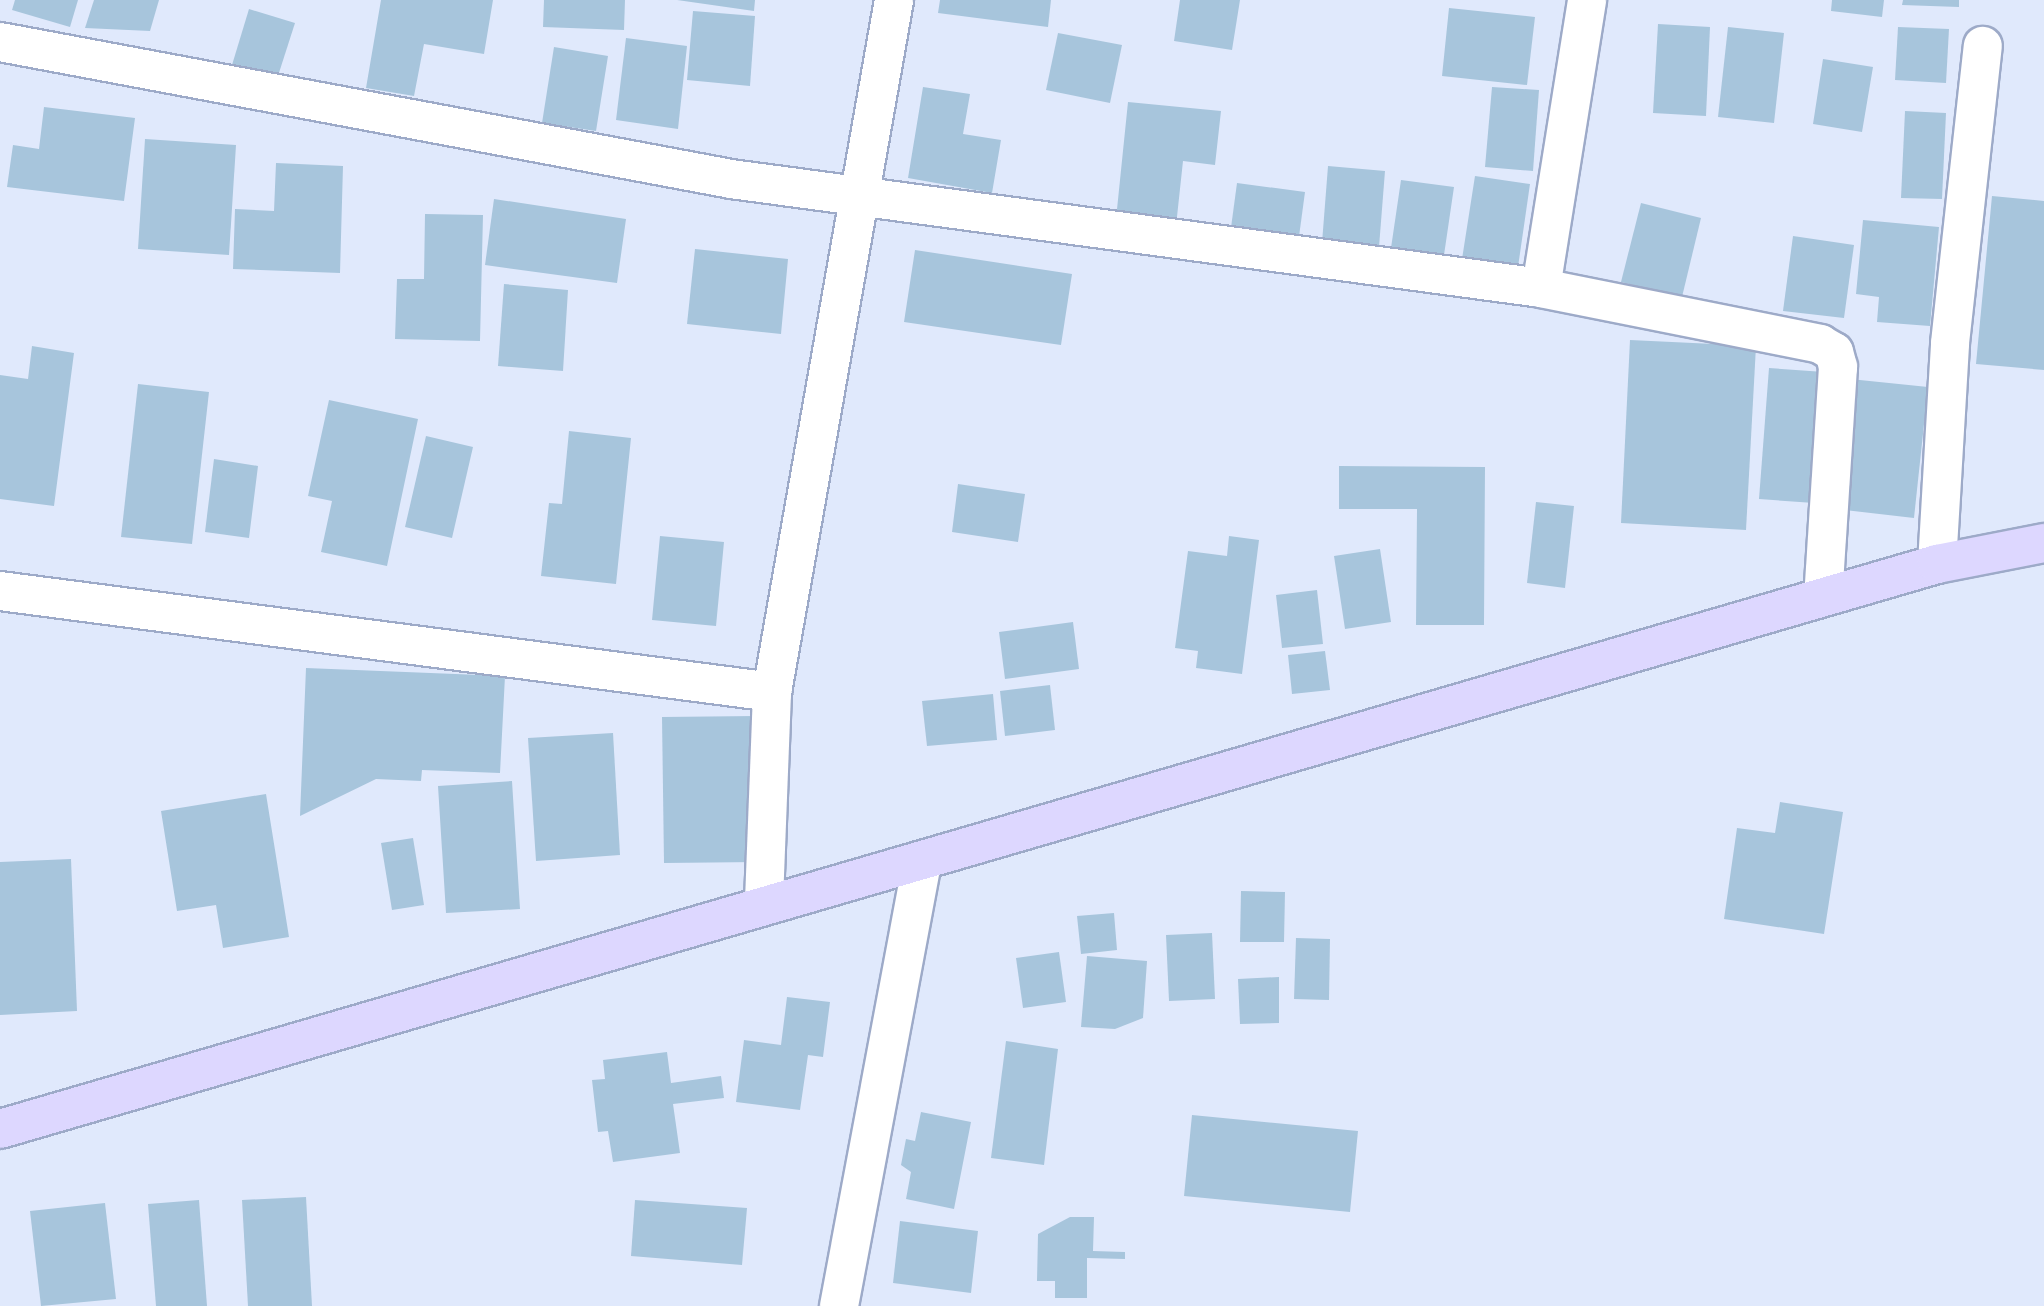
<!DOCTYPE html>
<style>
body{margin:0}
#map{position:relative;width:2044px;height:1306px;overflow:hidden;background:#e0e9fc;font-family:Barlow,sans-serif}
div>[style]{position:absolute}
.building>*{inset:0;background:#a7c5dc}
.roads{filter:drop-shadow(2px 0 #9daac8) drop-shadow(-2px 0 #9daac8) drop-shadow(0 2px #9daac8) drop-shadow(0 -2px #9daac8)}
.minor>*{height:38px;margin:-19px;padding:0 19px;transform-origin:19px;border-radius:19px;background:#fff}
.major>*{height:38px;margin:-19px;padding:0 19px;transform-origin:19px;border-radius:19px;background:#ddd7ff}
span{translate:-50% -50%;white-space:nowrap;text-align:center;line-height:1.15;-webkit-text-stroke:5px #fff;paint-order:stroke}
</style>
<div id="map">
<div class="building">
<i style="clip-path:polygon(15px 0,78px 0,70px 27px,12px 10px)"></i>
<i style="clip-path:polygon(94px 0,159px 0,150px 31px,85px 28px)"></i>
<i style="clip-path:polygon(381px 0,493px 0,484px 54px,424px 44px,414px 96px,366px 88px)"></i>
<i style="clip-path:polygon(544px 0,625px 0,624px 30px,543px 27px)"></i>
<i style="clip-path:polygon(677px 0,755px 0,754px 11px)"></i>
<i style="clip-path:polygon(940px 0,1051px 0,1048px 27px,938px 13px)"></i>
<i style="clip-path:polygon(1180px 0,1240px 0,1232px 50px,1174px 41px)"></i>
<i style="clip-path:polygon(1832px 0,1884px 0,1882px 17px,1831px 11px)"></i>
<i style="clip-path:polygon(1903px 0,1959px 0,1959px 7px,1902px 5px)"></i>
<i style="clip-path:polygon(1449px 8px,1535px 17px,1527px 85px,1442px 76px)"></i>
<i style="clip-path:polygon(249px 9px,295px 23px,277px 79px,232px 65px)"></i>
<i style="clip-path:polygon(693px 11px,755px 16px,750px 86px,687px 80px)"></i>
<i style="clip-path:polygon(1658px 24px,1710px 27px,1706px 116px,1653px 113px)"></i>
<i style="clip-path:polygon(1728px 27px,1784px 33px,1774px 123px,1718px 117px)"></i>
<i style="clip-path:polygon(1898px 27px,1949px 29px,1946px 83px,1895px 80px)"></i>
<i style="clip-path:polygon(1058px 33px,1122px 45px,1110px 103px,1046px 90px)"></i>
<i style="clip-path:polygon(626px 38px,687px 46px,678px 129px,616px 120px)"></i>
<i style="clip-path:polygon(554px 47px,608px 56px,596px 131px,542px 123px)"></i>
<i style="clip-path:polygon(1823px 59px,1873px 67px,1862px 132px,1813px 124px)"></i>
<i style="clip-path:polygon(923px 87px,970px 94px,963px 134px,1001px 140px,992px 193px,908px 178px)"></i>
<i style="clip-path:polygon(1492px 87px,1539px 90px,1533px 171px,1485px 167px)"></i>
<i style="clip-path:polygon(1128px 102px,1221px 111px,1215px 165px,1183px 161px,1176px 226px,1116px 219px)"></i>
<i style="clip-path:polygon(44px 107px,135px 118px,124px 201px,7px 187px,13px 145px,39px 149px)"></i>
<i style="clip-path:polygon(1905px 111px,1946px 113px,1942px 199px,1901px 198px)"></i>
<i style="clip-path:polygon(145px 139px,236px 145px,229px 255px,138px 249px)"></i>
<i style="clip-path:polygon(276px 163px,343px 166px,340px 273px,233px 269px,235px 209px,274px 211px)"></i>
<i style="clip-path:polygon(1328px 166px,1385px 171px,1379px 247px,1322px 243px)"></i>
<i style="clip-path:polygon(1475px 176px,1530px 184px,1518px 267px,1462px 259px)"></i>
<i style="clip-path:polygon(1401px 180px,1454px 187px,1444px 255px,1391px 248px)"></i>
<i style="clip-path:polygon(1237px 183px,1305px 192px,1298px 244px,1230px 235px)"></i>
<i style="clip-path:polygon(1992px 196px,2044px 201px,2044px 370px,1976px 364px)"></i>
<i style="clip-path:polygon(494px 199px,626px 219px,617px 283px,485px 265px)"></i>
<i style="clip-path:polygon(1641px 203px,1701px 218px,1682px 297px,1621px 282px)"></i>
<i style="clip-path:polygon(425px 214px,483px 215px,480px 341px,395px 339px,397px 279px,424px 279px)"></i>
<i style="clip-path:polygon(1863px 220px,1939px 227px,1930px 326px,1877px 322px,1879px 297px,1856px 294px)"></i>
<i style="clip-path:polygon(1793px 236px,1854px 245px,1844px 318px,1783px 311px)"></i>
<i style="clip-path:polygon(695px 249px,788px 259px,781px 334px,687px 324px)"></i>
<i style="clip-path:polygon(915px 250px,1072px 274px,1061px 345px,904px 322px)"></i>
<i style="clip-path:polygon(504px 284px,568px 290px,563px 371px,498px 366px)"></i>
<i style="clip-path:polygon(1630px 340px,1756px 346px,1746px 530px,1621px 523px)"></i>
<i style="clip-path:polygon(32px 346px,74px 353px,54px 506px,0 499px,0 375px,28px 379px)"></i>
<i style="clip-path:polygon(1769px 368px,1824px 372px,1814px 503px,1759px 499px)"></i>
<i style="clip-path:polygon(1850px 379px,1928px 387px,1914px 518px,1836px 509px)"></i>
<i style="clip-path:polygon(138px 384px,209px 392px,192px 544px,121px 537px)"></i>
<i style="clip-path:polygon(329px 400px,418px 419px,387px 566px,321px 552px,332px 501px,308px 496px)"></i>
<i style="clip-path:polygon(569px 431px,631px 438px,616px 584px,541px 576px,549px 503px,562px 504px)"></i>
<i style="clip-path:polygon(426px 436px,473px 447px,452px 538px,405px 527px)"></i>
<i style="clip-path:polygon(214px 459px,258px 466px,249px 538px,205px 532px)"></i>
<i style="clip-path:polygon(1339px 466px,1485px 467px,1484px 625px,1416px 625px,1417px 509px,1339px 509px)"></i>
<i style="clip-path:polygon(958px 484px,1025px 494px,1018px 542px,952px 532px)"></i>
<i style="clip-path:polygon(1536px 502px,1574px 506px,1565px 588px,1527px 583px)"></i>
<i style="clip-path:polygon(660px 536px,724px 542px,716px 626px,652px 620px)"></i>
<i style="clip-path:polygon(1229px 536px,1259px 540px,1242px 674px,1196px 668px,1198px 651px,1175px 648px,1188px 551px,1227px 556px)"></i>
<i style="clip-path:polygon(1380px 549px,1391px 622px,1345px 629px,1334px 556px)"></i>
<i style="clip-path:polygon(1317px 590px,1323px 644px,1282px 648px,1276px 595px)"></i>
<i style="clip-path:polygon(1073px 622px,1079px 669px,1005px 679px,999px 632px)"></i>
<i style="clip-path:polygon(1325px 651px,1330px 690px,1292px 694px,1288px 655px)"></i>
<i style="clip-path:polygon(306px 668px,505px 676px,500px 773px,422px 770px,421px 781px,376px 779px,300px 816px)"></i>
<i style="clip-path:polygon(1050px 685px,1055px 730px,1005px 736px,1000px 691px)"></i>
<i style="clip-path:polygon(993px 694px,997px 740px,927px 746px,922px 701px)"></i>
<i style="clip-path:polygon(756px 716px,758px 862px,664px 863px,662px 717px)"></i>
<i style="clip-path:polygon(613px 733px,620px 855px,536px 861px,528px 738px)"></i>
<i style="clip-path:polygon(512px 781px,520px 909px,446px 913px,438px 786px)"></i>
<i style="clip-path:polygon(266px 794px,289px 937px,223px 948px,216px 905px,177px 911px,161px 811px)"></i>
<i style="clip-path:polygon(1780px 802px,1843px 812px,1824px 934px,1724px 919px,1737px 828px,1775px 833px)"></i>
<i style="clip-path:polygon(413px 838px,424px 905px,392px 910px,381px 843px)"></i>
<i style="clip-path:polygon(71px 859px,77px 1011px,0 1015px,0 862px)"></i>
<i style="clip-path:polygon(1241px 891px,1285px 892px,1284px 942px,1240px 942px)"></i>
<i style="clip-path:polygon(1114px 913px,1117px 950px,1081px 954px,1077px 916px)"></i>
<i style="clip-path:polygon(1212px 933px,1215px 999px,1169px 1001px,1166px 935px)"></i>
<i style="clip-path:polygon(1296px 938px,1330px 939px,1329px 1000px,1294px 999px)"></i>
<i style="clip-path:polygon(1059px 952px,1066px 1002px,1023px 1008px,1016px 958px)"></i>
<i style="clip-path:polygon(1087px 956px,1147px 961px,1143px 1018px,1115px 1029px,1081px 1027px)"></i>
<i style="clip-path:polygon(1279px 977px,1279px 1023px,1240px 1024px,1238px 979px)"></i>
<i style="clip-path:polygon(787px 997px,830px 1002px,823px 1057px,808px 1055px,800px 1110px,736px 1102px,744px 1040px,781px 1045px)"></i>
<i style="clip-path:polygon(1006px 1041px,1058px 1049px,1044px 1165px,991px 1158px)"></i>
<i style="clip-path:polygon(667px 1052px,671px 1083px,721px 1076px,724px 1098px,673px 1104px,680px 1153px,613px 1162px,608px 1131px,598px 1132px,592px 1080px,605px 1079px,603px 1060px)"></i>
<i style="clip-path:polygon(921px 1112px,971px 1122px,954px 1209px,906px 1199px,911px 1172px,901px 1165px,906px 1139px,915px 1141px)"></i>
<i style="clip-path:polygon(1192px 1115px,1358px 1131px,1350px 1212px,1184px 1196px)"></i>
<i style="clip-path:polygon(306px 1197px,312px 1306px,248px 1306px,242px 1200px)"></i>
<i style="clip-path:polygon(199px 1200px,207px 1306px,156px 1306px,148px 1204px)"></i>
<i style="clip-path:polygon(635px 1200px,747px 1208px,742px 1265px,631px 1256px)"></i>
<i style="clip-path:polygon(105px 1203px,116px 1299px,41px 1306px,30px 1211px)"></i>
<i style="clip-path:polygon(1070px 1217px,1094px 1217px,1093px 1251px,1125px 1252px,1125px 1259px,1087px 1258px,1087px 1298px,1055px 1298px,1055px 1281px,1037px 1281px,1038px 1234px)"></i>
<i style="clip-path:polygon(900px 1221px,978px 1231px,971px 1293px,893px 1283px)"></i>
</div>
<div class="roads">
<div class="minor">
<i style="left:0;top:42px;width:744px;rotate:10.61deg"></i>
<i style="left:731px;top:179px;width:817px;rotate:7.66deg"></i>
<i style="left:1541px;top:288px;width:285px;rotate:11.3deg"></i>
<i style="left:1820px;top:344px;width:16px;rotate:30deg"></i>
<i style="left:1834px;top:352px;width:16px;rotate:75deg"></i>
<i style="left:1838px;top:367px;width:230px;rotate:93.7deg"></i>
<i style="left:1541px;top:288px;width:292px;rotate:-80.9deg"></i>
<i style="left:1937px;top:564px;width:221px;rotate:-86.6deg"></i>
<i style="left:1950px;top:343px;width:299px;rotate:-83.7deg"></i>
<i style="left:0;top:591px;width:779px;rotate:7.45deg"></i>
<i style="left:764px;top:901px;width:209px;rotate:-87.8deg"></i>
<i style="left:772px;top:692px;width:703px;rotate:-80deg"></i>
<i style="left:839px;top:1306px;width:452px;rotate:-79.4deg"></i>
</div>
<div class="major">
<i style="left:0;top:1129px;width:2018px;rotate:-16.26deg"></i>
<i style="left:1937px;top:564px;width:109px;rotate:-11.1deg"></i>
</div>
</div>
</div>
